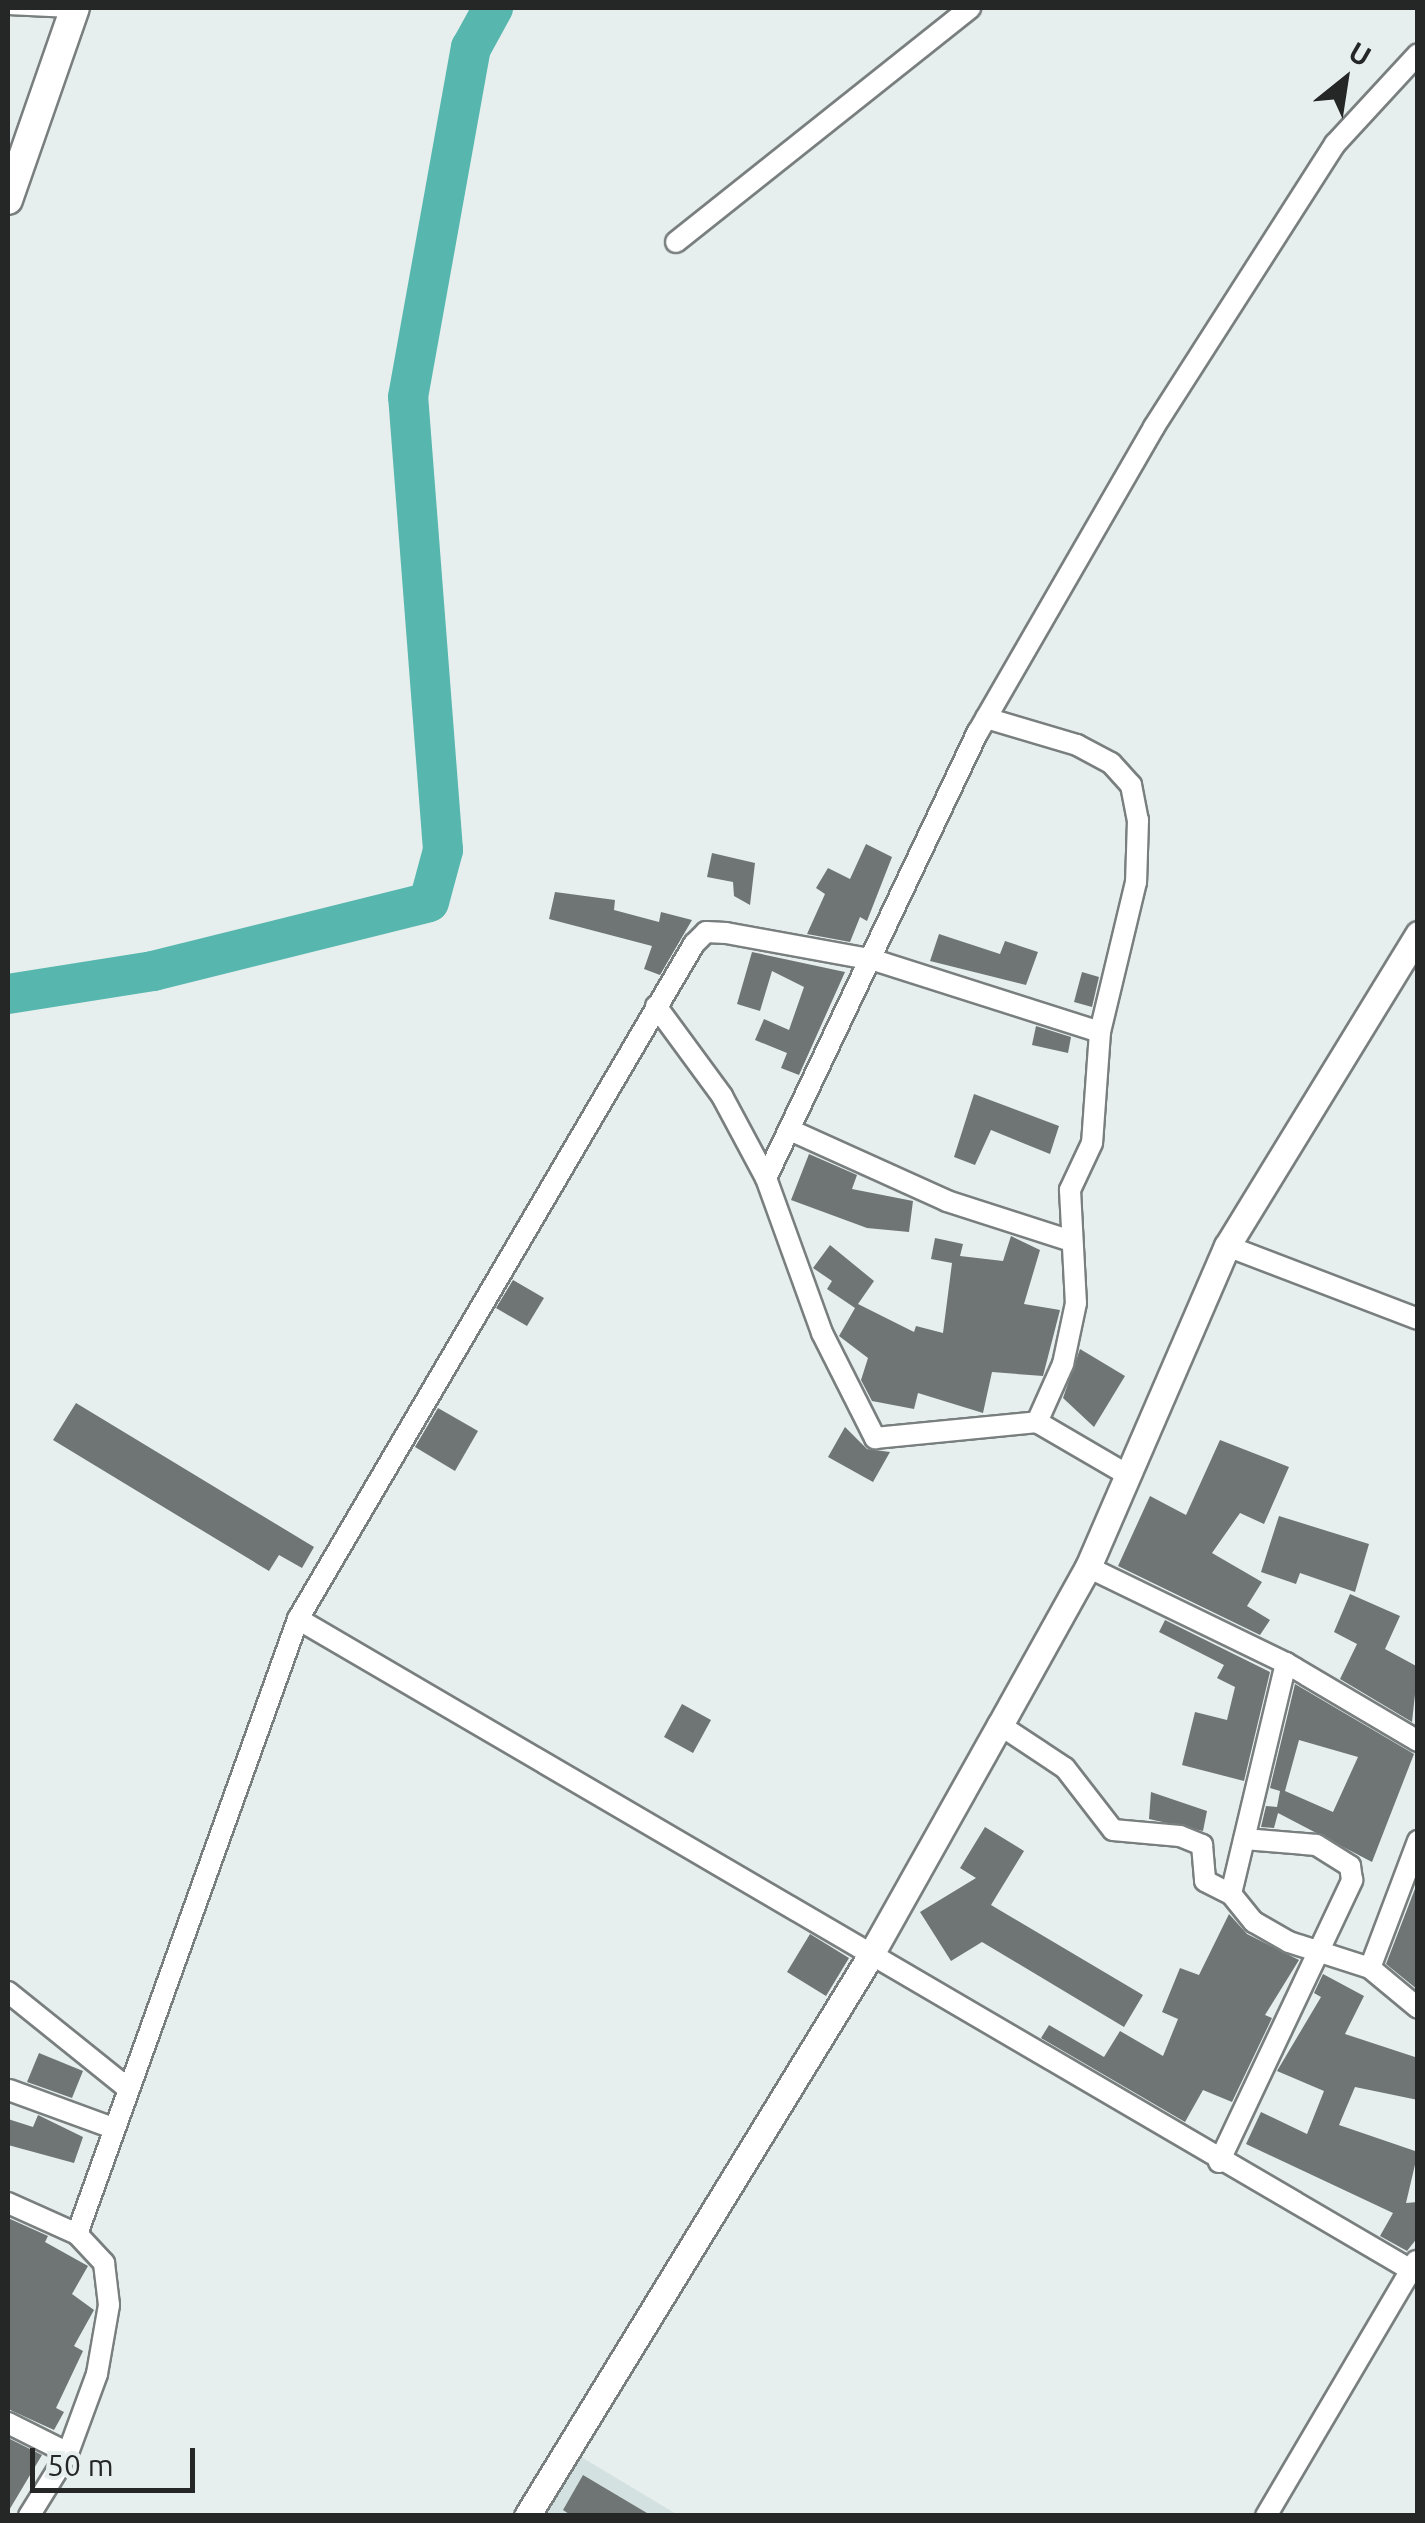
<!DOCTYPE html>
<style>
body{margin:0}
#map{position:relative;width:1425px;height:2523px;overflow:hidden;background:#e7efee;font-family:Ubuntu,sans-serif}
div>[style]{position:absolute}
.built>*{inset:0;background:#d3e2e0}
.river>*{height:40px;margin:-20px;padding:0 20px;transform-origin:20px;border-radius:20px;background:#57b7ae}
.building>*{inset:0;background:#6e7574}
.roads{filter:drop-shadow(2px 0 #797f7e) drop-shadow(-2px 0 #797f7e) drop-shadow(0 2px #797f7e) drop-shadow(0 -2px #797f7e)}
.service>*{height:10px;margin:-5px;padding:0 5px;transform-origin:5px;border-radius:5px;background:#fff}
.minor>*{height:20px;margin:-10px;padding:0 10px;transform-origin:10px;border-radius:10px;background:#fff}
.tertiary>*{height:25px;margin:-12.5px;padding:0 12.5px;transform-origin:12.5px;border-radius:12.5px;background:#fff}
.secondary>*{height:28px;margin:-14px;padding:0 14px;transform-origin:14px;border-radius:14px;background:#fff}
span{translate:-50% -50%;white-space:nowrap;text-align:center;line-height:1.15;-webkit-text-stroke:10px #e7efee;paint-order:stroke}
.frame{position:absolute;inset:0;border:10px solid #242726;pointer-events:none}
.north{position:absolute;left:1295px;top:30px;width:100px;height:100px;-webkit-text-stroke:8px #e7efee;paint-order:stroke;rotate:30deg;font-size:28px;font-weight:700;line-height:40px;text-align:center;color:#242726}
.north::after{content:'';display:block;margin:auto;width:35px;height:45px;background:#242726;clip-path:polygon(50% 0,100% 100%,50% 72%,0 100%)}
.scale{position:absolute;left:30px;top:2448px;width:165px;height:45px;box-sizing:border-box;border:5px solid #242726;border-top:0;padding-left:12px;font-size:30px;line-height:35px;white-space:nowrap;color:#242726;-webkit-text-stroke:8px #e7efee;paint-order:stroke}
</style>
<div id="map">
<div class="built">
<i style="clip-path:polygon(568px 2449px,678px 2515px,527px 2516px)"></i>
</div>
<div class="river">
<i style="left:8px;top:994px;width:147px;rotate:-9deg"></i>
<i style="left:153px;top:971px;width:284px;rotate:-14deg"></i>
<i style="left:429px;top:902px;width:54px;rotate:-74.9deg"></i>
<i style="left:443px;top:850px;width:454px;rotate:-94.4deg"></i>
<i style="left:408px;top:397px;width:355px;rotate:-79.8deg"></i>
<i style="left:471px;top:48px;width:46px;rotate:-61.2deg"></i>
</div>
<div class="building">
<i style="clip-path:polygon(866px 844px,892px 857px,867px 921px,860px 917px,850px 942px,807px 934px,825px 894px,816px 888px,828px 868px,850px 879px)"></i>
<i style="clip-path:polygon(712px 853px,755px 863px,750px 905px,734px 896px,733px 882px,707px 877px)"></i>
<i style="clip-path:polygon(555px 892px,615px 900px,614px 910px,659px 922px,661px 912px,692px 920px,660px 975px,644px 969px,652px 946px,549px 919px)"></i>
<i style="clip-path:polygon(939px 934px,1000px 954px,1005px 941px,1038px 952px,1026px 985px,930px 961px)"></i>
<i style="clip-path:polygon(752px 952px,845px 972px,799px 1075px,781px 1068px,787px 1053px,755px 1040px,764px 1019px,789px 1030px,804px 987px,772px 971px,760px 1011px,737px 1004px)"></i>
<i style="clip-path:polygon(1082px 972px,1099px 977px,1092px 1007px,1074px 1002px)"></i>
<i style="clip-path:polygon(1036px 1026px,1071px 1037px,1068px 1053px,1032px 1045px)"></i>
<i style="clip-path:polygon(974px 1094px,1059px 1126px,1050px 1154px,991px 1130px,975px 1165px,954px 1157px)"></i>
<i style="clip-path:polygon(809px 1154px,857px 1175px,852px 1189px,913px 1201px,909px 1232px,867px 1228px,791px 1200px)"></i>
<i style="clip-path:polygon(1011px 1236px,1040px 1250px,1024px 1304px,1060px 1310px,1043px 1376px,992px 1372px,983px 1413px,918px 1393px,914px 1409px,872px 1401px,861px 1380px,868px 1358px,839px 1336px,855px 1308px,827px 1289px,832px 1281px,813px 1268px,830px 1245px,874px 1281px,858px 1304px,914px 1332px,916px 1326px,943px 1333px,952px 1263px,931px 1259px,935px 1238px,963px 1244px,960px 1256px,1003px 1261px)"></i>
<i style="clip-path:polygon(513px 1280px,544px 1298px,527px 1326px,496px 1308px)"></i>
<i style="clip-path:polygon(1080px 1349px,1125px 1376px,1094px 1427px,1063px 1398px)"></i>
<i style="clip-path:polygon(76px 1403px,314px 1547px,302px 1568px,279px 1555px,269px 1571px,53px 1440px)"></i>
<i style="clip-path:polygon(438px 1408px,478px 1431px,455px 1471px,415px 1447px)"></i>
<i style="clip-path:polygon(845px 1427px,867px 1449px,890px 1452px,873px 1482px,828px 1457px)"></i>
<i style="clip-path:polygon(1220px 1440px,1289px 1467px,1264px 1524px,1240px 1513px,1212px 1553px,1262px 1582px,1247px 1606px,1270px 1620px,1260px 1635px,1118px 1566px,1150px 1496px,1186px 1515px)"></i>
<i style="clip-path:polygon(1279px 1516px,1369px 1544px,1355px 1592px,1300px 1573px,1296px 1584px,1261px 1572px)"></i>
<i style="clip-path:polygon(1350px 1594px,1400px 1616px,1385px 1649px,1418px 1667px,1412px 1722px,1340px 1679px,1357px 1644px,1334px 1632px)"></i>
<i style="clip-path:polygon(1165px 1620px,1270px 1672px,1244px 1781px,1182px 1765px,1195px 1712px,1227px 1720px,1235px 1687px,1217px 1678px,1224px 1665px,1159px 1632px)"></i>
<i style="clip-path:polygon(evenodd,1295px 1684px,1414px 1754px,1372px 1862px,1278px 1813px,1274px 1828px,1261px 1827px,1266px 1806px,1277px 1807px,1280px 1791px,1270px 1788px,1295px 1684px,1299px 1740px,1358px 1757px,1333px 1812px,1285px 1791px,1299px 1740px)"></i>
<i style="clip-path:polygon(682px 1704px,711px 1720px,693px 1753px,664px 1737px)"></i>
<i style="clip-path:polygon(1151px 1792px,1207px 1811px,1203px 1831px,1149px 1819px)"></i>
<i style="clip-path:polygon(985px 1827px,1024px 1851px,991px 1905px,1143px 1995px,1124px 2027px,982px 1942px,951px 1961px,920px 1912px,976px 1878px,960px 1868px)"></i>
<i style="clip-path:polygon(1418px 1881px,1418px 1990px,1386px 1964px)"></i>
<i style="clip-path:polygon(1229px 1914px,1247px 1934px,1299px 1960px,1265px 2015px,1272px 2018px,1232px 2102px,1203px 2090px,1185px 2122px,1041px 2038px,1049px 2025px,1104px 2057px,1120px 2031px,1163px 2056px,1178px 2019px,1162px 2012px,1180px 1968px,1199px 1975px)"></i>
<i style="clip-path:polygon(810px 1934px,849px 1958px,826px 1996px,787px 1972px)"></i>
<i style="clip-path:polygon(1323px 1974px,1364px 1996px,1345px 2034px,1418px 2058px,1418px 2100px,1355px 2087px,1339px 2125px,1418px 2152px,1406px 2203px,1418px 2202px,1418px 2237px,1407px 2251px,1380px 2236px,1393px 2213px,1246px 2144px,1261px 2112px,1307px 2134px,1324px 2091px,1277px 2071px,1321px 1997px,1314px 1993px)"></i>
<i style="clip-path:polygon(39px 2053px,83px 2071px,72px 2098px,27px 2082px)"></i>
<i style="clip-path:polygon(38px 2115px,83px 2137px,74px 2163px,8px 2145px,8px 2119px,33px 2127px)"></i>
<i style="clip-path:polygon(8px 2218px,48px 2236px,45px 2242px,88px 2266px,72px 2294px,94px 2310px,74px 2346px,83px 2351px,56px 2408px,64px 2412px,54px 2430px,8px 2409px)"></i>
<i style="clip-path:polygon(8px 2438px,42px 2455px,8px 2512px)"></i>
<i style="clip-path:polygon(583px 2475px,652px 2516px,572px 2516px,563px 2510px)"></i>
</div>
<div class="roads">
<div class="service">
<i style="left:8px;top:9px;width:63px;rotate:2.7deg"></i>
</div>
<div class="minor">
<i style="left:676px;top:242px;width:376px;rotate:-38.5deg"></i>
<i style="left:986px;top:718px;width:95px;rotate:16.5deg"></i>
<i style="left:1077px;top:745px;width:38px;rotate:28deg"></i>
<i style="left:1111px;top:763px;width:30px;rotate:48deg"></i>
<i style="left:1131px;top:785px;width:36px;rotate:79deg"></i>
<i style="left:1138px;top:820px;width:62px;rotate:91.8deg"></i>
<i style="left:1136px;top:882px;width:154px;rotate:103.5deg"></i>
<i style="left:1100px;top:1032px;width:111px;rotate:94.1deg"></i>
<i style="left:1092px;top:1143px;width:52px;rotate:115.1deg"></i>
<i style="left:1070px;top:1190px;width:113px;rotate:87deg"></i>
<i style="left:1076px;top:1303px;width:62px;rotate:102deg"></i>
<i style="left:1063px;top:1364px;width:64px;rotate:114.1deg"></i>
<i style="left:656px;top:1006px;width:112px;rotate:53.7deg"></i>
<i style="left:722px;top:1096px;width:93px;rotate:61.8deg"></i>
<i style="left:766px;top:1178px;width:165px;rotate:70.1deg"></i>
<i style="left:822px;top:1333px;width:118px;rotate:63.2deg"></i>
<i style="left:875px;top:1438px;width:163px;rotate:-5.6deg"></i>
<i style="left:1037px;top:1422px;width:103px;rotate:30.3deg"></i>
<i style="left:790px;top:1130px;width:172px;rotate:24.3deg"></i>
<i style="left:947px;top:1201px;width:127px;rotate:17.9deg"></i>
<i style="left:766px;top:1178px;width:494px;rotate:-64.6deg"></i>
<i style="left:978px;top:732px;width:352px;rotate:-60deg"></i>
<i style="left:1154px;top:427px;width:336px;rotate:-57.4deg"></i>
<i style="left:1335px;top:144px;width:122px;rotate:-47.3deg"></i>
<i style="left:1227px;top:1246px;width:204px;rotate:20.9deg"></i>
<i style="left:1088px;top:1567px;width:220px;rotate:25.9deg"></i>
<i style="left:1286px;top:1663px;width:153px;rotate:30.6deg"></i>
<i style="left:298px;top:1619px;width:1297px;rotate:30.32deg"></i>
<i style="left:1286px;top:1663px;width:237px;rotate:103.4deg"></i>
<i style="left:1231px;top:1894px;width:36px;rotate:51deg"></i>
<i style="left:1254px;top:1922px;width:40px;rotate:29.7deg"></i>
<i style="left:1289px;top:1942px;width:85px;rotate:17.8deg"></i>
<i style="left:1370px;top:1968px;width:62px;rotate:39.8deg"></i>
<i style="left:1000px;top:1725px;width:78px;rotate:33.5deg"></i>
<i style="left:1065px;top:1768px;width:78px;rotate:52.3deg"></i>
<i style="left:1113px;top:1830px;width:67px;rotate:5.1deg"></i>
<i style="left:1180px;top:1836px;width:24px;rotate:22deg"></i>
<i style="left:1202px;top:1845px;width:36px;rotate:85deg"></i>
<i style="left:1205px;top:1881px;width:29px;rotate:27deg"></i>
<i style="left:1370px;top:1968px;width:136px;rotate:-69.3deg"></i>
<i style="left:8px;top:1992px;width:151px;rotate:38.8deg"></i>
<i style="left:9px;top:2090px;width:111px;rotate:20.1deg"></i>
<i style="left:1219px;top:2162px;width:312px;rotate:-64.7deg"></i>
<i style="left:1352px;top:1880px;width:14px;rotate:-98deg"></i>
<i style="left:1350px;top:1866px;width:40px;rotate:-148deg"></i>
<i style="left:1316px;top:1845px;width:72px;rotate:-175.2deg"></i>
<i style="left:8px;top:2203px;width:76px;rotate:24.2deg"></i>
<i style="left:77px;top:2234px;width:40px;rotate:47deg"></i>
<i style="left:104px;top:2263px;width:42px;rotate:83.2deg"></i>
<i style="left:109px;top:2305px;width:70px;rotate:99.9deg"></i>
<i style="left:97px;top:2374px;width:84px;rotate:110.2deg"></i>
<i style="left:68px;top:2453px;width:74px;rotate:121.8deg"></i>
<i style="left:77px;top:2234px;width:654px;rotate:-70.23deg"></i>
<i style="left:298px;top:1619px;width:783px;rotate:-59.6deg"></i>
<i style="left:694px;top:944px;width:17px;rotate:-45deg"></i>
<i style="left:706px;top:932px;width:20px;rotate:3deg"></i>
<i style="left:726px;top:933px;width:150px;rotate:10.3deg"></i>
<i style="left:874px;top:960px;width:237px;rotate:17.7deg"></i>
<i style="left:8px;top:2423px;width:67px;rotate:26.6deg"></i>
<i style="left:1266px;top:2516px;width:296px;rotate:-59.5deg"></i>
</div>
<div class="tertiary">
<i style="left:527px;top:2516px;width:654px;rotate:-58.5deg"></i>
<i style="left:869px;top:1958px;width:267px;rotate:-60.7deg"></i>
<i style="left:1000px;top:1725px;width:181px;rotate:-60.9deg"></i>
<i style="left:1088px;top:1567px;width:350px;rotate:-66.6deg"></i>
<i style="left:1227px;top:1246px;width:366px;rotate:-58.5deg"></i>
</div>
<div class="secondary">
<i style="left:8px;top:200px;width:203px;rotate:-70.8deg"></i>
</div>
</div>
<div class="frame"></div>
<div class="north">U</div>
<div class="scale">50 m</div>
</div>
